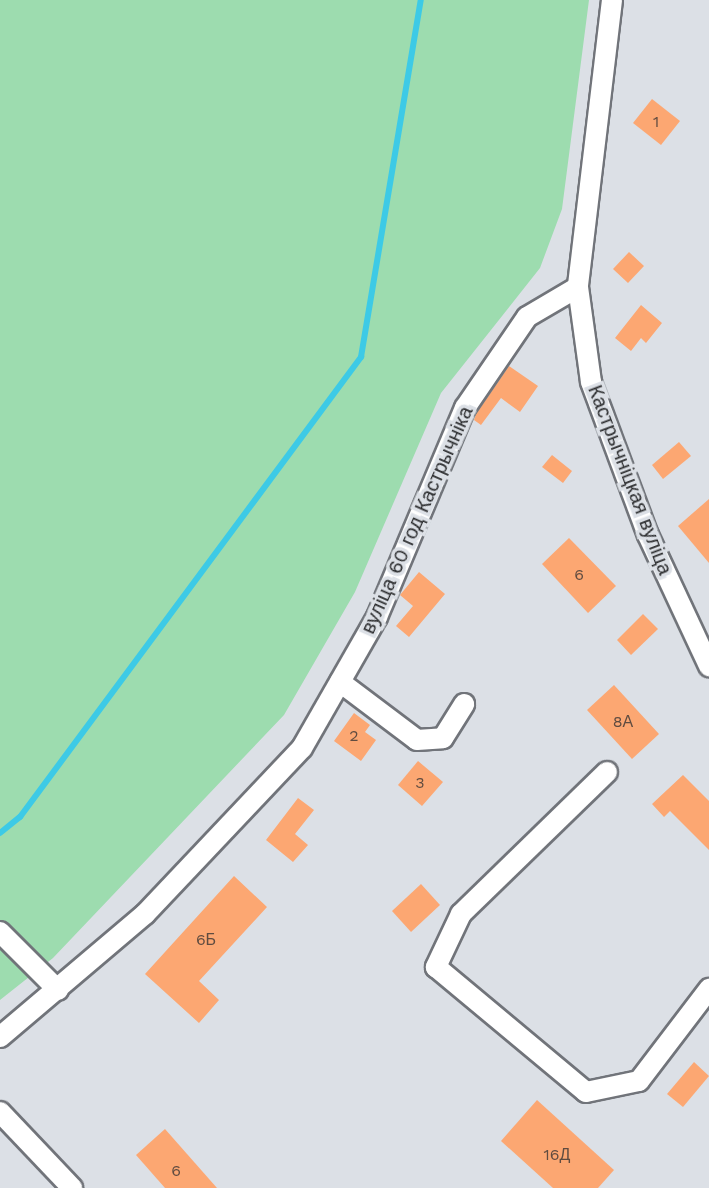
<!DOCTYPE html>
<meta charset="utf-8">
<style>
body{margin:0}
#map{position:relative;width:709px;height:1188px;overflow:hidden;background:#dce0e6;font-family:"Work Sans",sans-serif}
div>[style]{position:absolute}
.green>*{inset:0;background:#9ddcaf}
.stream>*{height:6px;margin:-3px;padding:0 3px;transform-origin:3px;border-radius:3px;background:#3dcae6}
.building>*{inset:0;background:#fca772}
.roads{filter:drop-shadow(2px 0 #71747a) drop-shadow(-2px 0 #71747a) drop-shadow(0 2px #71747a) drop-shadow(0 -2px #71747a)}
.minor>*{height:20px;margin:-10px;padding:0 10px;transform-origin:10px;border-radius:10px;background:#fff}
span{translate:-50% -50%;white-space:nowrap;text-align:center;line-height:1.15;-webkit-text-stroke:7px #dce0e6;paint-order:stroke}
.number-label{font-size:16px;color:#604c40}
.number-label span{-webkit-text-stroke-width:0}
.street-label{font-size:20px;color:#2c2d2f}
</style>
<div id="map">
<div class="green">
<i style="clip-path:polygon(0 0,589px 0,562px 209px,540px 268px,441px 393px,355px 592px,284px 715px,53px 958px,0 1000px)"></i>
</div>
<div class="stream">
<i style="left:0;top:833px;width:26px;rotate:-39deg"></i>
<i style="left:20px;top:817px;width:573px;rotate:-53.45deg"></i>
<i style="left:361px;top:357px;width:362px;rotate:-80.5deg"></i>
</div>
<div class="building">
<i style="clip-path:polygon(652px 99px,680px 121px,661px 145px,633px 123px)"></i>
<i style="clip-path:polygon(629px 252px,644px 266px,628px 283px,613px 269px)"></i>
<i style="clip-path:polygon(641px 305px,662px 323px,646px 343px,641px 338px,631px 351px,615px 338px)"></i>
<i style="clip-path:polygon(509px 366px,538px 386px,520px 412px,501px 398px,481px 425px,474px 420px,476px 414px)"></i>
<i style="clip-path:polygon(679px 442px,691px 456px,663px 479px,652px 465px)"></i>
<i style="clip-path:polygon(552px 455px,572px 471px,563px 483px,542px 467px)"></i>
<i style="clip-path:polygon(709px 499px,709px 563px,678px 526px)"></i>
<i style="clip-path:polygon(569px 538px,616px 586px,588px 613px,542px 564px)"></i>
<i style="clip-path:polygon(419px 572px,445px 594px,409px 637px,396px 626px,413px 606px,400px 595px)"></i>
<i style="clip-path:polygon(643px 614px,658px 629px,631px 655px,617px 640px)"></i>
<i style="clip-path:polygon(614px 685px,659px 734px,632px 759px,587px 710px)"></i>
<i style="clip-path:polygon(354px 713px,370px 725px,365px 732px,376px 740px,361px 761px,334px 741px)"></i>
<i style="clip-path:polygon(418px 761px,443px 782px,422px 806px,398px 785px)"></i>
<i style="clip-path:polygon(683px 775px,709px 801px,709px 850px,670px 811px,664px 817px,652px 804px)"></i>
<i style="clip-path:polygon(298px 798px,314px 810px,295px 834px,308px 845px,293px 862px,266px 840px)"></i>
<i style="clip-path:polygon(234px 876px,267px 907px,199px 981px,219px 1000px,199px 1023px,145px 974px)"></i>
<i style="clip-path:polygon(421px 884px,440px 905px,411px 932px,392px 911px)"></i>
<i style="clip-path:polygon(694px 1062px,709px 1076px,683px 1107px,667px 1094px)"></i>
<i style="clip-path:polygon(537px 1100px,614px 1170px,598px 1188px,553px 1188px,501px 1141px)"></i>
<i style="clip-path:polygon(165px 1129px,217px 1188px,165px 1188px,136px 1155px)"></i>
</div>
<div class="roads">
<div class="minor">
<i style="left:612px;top:0;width:289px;rotate:96.8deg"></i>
<i style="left:578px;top:287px;width:96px;rotate:82.2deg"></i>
<i style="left:591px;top:382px;width:163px;rotate:69.6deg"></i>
<i style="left:648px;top:535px;width:145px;rotate:65deg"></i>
<i style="left:340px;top:682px;width:96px;rotate:37deg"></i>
<i style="left:417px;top:740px;width:26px;rotate:-4deg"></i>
<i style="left:443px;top:738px;width:40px;rotate:-58deg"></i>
<i style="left:607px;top:772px;width:204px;rotate:135.8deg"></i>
<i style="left:461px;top:914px;width:59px;rotate:115.3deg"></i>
<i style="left:436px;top:967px;width:195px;rotate:39.8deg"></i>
<i style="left:586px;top:1092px;width:54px;rotate:-11.7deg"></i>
<i style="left:639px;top:1081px;width:116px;rotate:-52.7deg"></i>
<i style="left:0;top:932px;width:82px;rotate:45deg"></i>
<i style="left:0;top:1037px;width:190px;rotate:-40.3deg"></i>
<i style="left:145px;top:914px;width:228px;rotate:-46.6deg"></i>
<i style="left:302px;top:748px;width:151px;rotate:-60.2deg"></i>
<i style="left:377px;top:617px;width:227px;rotate:-67.2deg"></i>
<i style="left:465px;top:408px;width:110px;rotate:-55.7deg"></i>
<i style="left:527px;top:317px;width:59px;rotate:-30.5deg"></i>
<i style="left:0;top:1112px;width:105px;rotate:46.5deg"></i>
</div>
</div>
<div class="number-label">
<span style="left:656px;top:122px">1</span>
<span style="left:579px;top:575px">6</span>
<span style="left:623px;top:722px">8А</span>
<span style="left:354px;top:736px">2</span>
<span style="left:420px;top:783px">3</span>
<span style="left:206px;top:940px">6Б</span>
<span style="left:557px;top:1155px">16Д</span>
<span style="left:176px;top:1171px">6</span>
</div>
<div class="street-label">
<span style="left:630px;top:480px;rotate:69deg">Кастрычніцкая вуліца</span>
<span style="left:417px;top:520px;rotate:-66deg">вуліца 60 год Кастрычніка</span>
</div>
</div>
